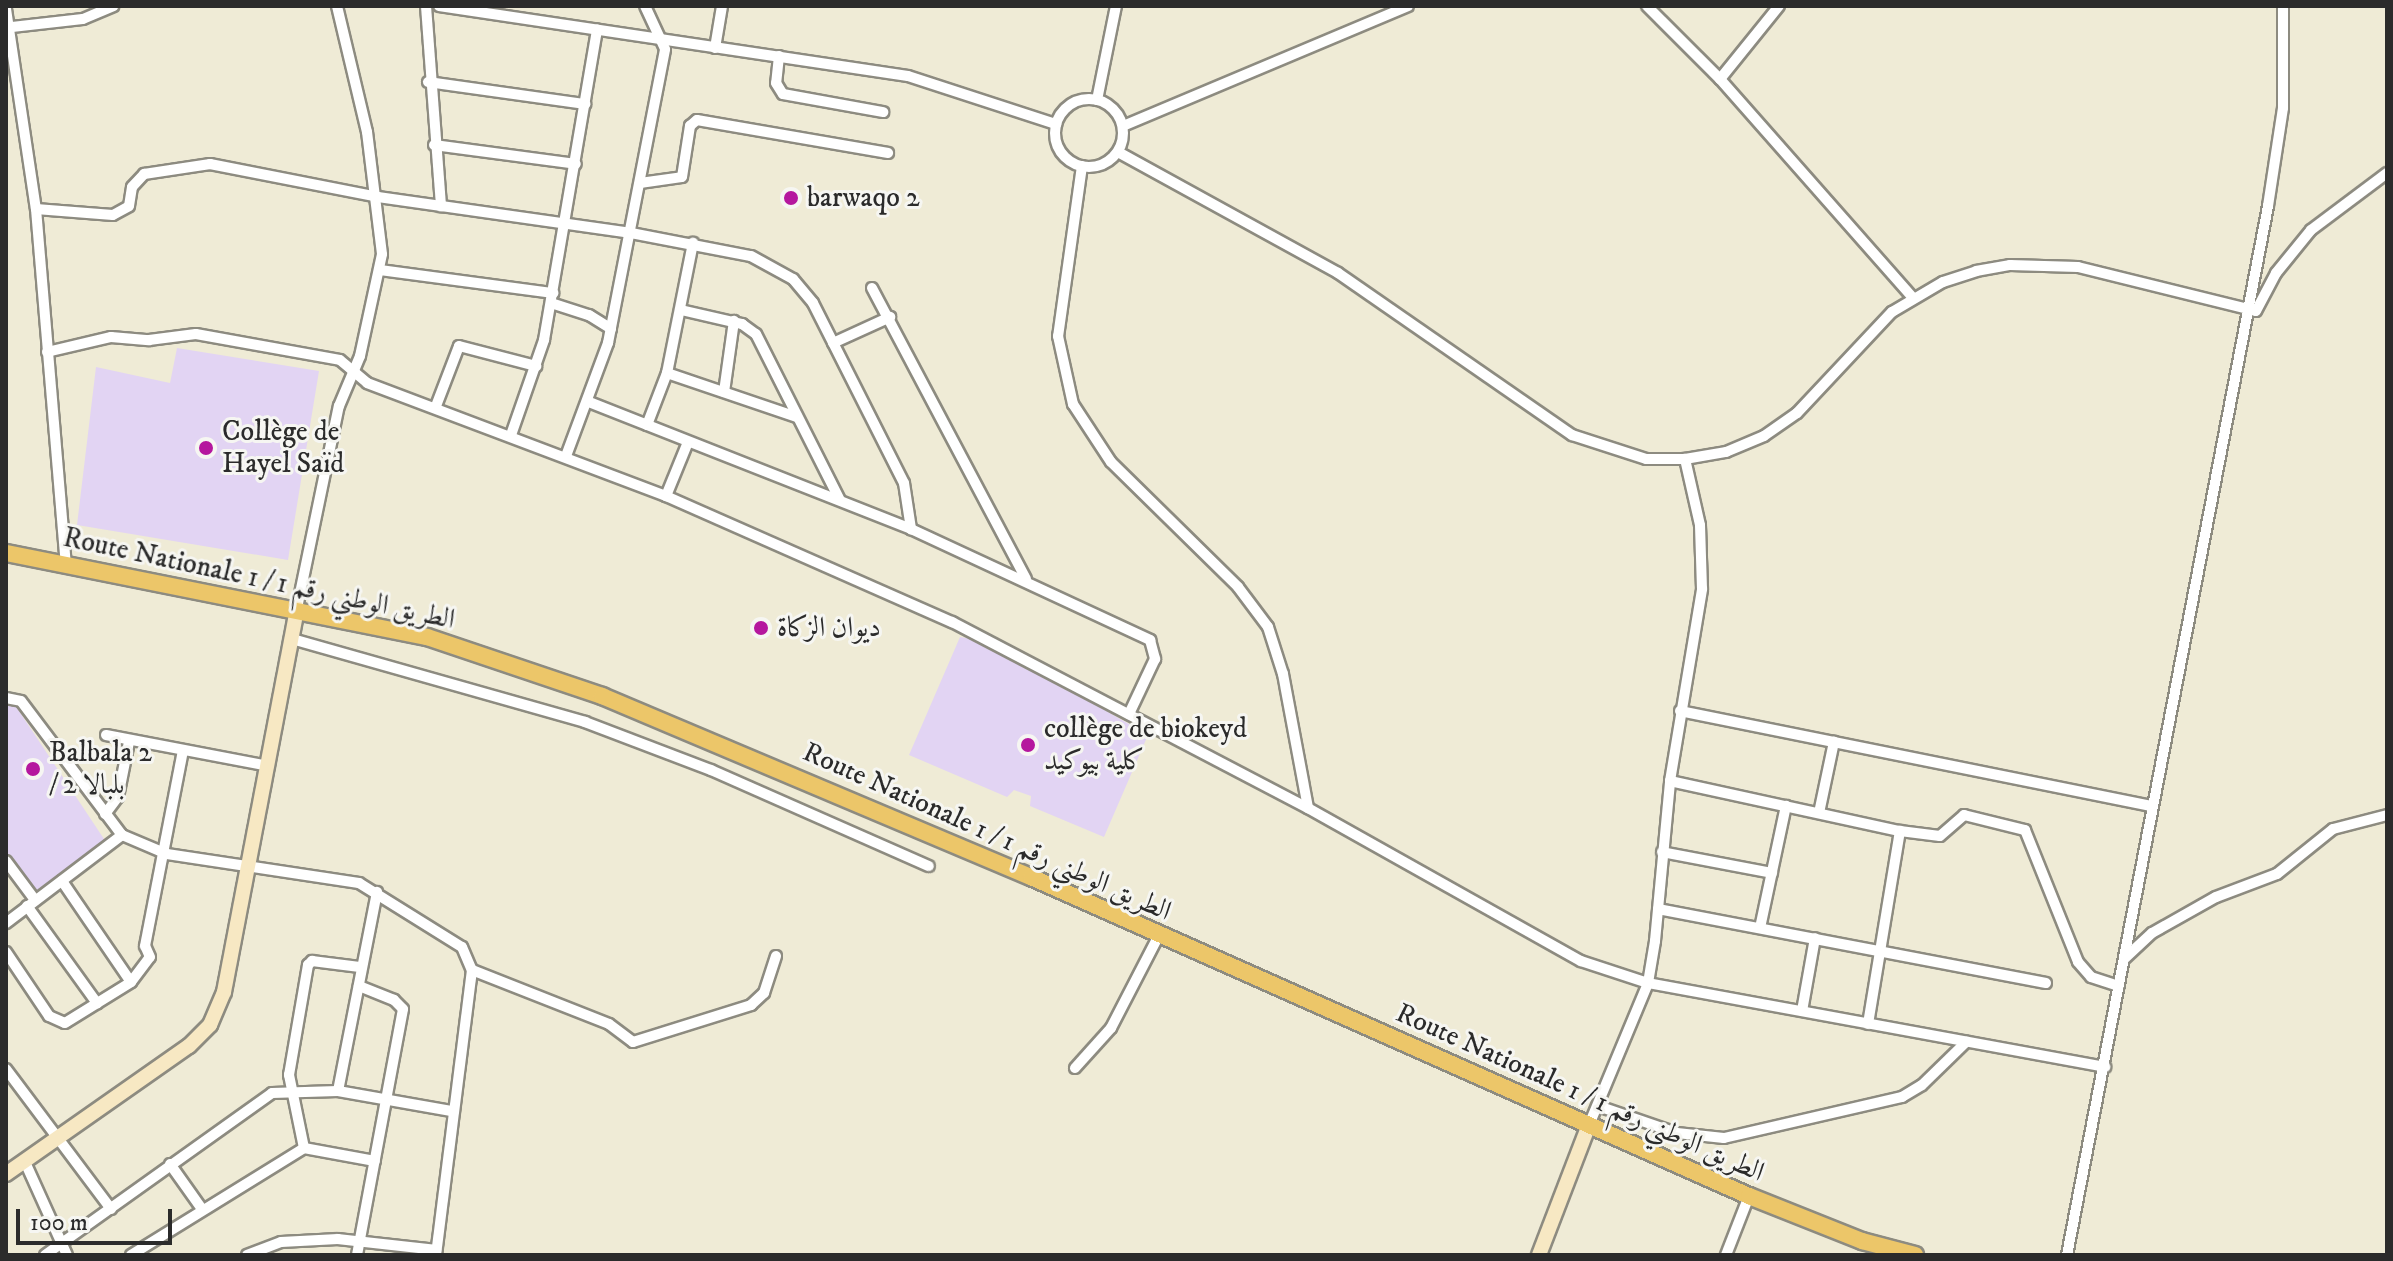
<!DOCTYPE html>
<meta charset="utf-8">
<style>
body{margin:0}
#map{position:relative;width:2393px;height:1261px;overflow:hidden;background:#efebd6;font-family:"IM FELL DW Pica",Amiri,serif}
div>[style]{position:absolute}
.built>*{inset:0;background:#e2d4f3}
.roads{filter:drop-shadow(2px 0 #8d8b80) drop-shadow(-2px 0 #8d8b80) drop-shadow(0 2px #8d8b80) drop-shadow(0 -2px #8d8b80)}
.minor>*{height:10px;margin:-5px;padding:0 5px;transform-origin:5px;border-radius:5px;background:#fff}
.minor>.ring{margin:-5px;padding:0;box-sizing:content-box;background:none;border:10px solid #fff;border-radius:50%}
.secondary>*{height:14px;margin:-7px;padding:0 7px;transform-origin:7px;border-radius:7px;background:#f7e8c3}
.primary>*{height:16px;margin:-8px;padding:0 8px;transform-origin:8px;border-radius:8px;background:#ecc669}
.dots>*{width:22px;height:22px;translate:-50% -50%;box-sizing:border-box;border:4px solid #f6f6f2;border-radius:50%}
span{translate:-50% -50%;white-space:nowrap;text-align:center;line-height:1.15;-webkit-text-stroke:6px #f6f6f2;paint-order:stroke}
.poi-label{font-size:28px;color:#2b2b2b}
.left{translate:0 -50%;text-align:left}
.street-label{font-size:28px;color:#2b2b2b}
.frame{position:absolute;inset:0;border:8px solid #2b2b2b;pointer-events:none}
.scale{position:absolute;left:16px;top:1209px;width:156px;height:36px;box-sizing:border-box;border:4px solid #2b2b2b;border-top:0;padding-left:10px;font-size:24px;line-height:28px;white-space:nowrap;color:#2b2b2b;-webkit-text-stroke:6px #f6f6f2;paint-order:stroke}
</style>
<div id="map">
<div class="built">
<i style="clip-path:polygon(177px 348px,319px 371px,288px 560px,77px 525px,96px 367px,170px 383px)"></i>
<i style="clip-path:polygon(960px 637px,985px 641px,1148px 735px,1104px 837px,1030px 806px,1031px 796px,1014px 790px,1007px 797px,909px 755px)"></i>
<i style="clip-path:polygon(6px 703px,15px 705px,106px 842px,33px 893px,6px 854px)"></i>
</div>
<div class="roads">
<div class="minor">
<i style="left:426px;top:6px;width:201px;rotate:85.7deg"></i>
<i style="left:439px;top:6px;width:474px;rotate:8.5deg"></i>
<i style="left:908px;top:76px;width:156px;rotate:18deg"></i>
<i style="left:1647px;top:6px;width:103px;rotate:45deg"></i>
<i style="left:1720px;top:79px;width:292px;rotate:48.6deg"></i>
<i style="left:6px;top:9px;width:202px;rotate:81.5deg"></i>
<i style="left:36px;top:209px;width:356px;rotate:85.2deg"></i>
<i style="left:12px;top:27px;width:71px;rotate:-6.4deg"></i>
<i style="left:83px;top:19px;width:33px;rotate:-23deg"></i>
<i style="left:715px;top:48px;width:43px;rotate:-80.5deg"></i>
<i style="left:779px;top:56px;width:27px;rotate:96deg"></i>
<i style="left:776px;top:83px;width:13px;rotate:58deg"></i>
<i style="left:783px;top:94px;width:102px;rotate:10.2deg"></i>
<i style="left:1720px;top:79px;width:94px;rotate:-51.1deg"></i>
<i style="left:428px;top:82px;width:159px;rotate:8deg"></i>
<i class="ring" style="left:1055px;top:99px;width:58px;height:58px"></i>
<i style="left:1097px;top:100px;width:96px;rotate:-78.6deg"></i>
<i style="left:1123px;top:126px;width:309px;rotate:-22.8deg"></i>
<i style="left:434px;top:145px;width:143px;rotate:7.6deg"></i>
<i style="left:1118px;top:152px;width:251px;rotate:28.8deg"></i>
<i style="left:1338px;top:273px;width:285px;rotate:34.7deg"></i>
<i style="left:1572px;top:435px;width:78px;rotate:18deg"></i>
<i style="left:1646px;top:459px;width:39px"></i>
<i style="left:1685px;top:459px;width:42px;rotate:-9.7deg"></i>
<i style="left:1726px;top:452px;width:41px;rotate:-22.8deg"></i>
<i style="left:1764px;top:436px;width:40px;rotate:-34.9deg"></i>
<i style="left:1797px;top:413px;width:139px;rotate:-46.8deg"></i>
<i style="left:1892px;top:312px;width:59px;rotate:-30.5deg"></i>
<i style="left:1943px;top:282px;width:35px;rotate:-18deg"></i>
<i style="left:1976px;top:271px;width:35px;rotate:-10deg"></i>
<i style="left:2010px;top:265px;width:68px;rotate:1.7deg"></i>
<i style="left:2078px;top:267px;width:183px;rotate:13.9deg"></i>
<i style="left:2256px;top:311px;width:43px;rotate:-62.2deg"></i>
<i style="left:2276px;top:273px;width:55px;rotate:-50.9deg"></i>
<i style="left:2311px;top:230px;width:95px;rotate:-36.9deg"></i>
<i style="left:1082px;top:166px;width:172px;rotate:98deg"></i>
<i style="left:1058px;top:336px;width:70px;rotate:77.6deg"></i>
<i style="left:1073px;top:404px;width:69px;rotate:56.8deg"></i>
<i style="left:1111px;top:462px;width:178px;rotate:44.5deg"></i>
<i style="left:1238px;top:587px;width:50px;rotate:53.1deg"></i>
<i style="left:1268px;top:627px;width:49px;rotate:72.3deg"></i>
<i style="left:1283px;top:674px;width:136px;rotate:79.4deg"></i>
<i style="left:640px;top:183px;width:42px;rotate:-8.1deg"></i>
<i style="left:682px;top:177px;width:52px;rotate:-81.1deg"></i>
<i style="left:690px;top:126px;width:9px;rotate:-41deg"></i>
<i style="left:697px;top:120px;width:194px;rotate:9.8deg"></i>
<i style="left:36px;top:209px;width:77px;rotate:4.5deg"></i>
<i style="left:113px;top:215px;width:18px;rotate:-29deg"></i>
<i style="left:129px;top:206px;width:19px;rotate:-81deg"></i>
<i style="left:132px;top:187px;width:18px;rotate:-47deg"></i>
<i style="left:144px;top:174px;width:67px;rotate:-8.6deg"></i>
<i style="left:210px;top:164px;width:171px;rotate:11.1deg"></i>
<i style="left:378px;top:197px;width:256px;rotate:8.1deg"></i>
<i style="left:631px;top:233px;width:122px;rotate:10.9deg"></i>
<i style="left:751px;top:256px;width:48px;rotate:28.7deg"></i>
<i style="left:793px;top:279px;width:31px;rotate:50deg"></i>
<i style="left:813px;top:303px;width:202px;rotate:63.2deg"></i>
<i style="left:904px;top:483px;width:47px;rotate:81.3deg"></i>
<i style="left:380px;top:270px;width:175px;rotate:7.6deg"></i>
<i style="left:872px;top:288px;width:329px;rotate:62.1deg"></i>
<i style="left:551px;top:303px;width:40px;rotate:18deg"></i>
<i style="left:589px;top:315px;width:26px;rotate:32deg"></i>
<i style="left:681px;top:310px;width:63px;rotate:12.9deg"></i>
<i style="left:742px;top:324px;width:17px;rotate:36deg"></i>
<i style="left:756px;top:334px;width:186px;rotate:63.2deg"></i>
<i style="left:833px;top:343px;width:63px;rotate:-24.5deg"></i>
<i style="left:47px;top:352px;width:66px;rotate:-13.2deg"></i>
<i style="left:111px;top:337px;width:38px;rotate:5deg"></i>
<i style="left:149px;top:340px;width:47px;rotate:-7.3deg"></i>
<i style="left:196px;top:334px;width:146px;rotate:10.2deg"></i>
<i style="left:340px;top:360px;width:35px;rotate:40deg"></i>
<i style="left:367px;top:383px;width:320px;rotate:20.7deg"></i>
<i style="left:666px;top:496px;width:313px;rotate:23.8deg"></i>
<i style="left:952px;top:622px;width:402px;rotate:27.6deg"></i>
<i style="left:1308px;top:808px;width:313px;rotate:29.3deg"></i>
<i style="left:1581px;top:961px;width:71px;rotate:18.2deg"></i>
<i style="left:1648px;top:983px;width:465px;rotate:10.4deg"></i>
<i style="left:667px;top:373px;width:137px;rotate:18.7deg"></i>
<i style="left:724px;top:392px;width:72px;rotate:-82deg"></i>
<i style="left:589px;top:402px;width:346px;rotate:21.5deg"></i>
<i style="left:911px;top:529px;width:264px;rotate:24.9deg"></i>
<i style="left:1150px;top:640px;width:20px;rotate:75deg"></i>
<i style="left:1155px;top:659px;width:61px;rotate:115.3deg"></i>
<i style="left:436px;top:406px;width:64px;rotate:-69deg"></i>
<i style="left:459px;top:346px;width:80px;rotate:14.6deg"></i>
<i style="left:647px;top:425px;width:56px;rotate:-69deg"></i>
<i style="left:667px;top:373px;width:133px;rotate:-78.7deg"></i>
<i style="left:511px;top:435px;width:101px;rotate:-70.8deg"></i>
<i style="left:544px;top:340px;width:315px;rotate:-80.3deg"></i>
<i style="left:566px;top:456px;width:121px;rotate:-69.6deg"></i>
<i style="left:608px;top:343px;width:299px;rotate:-79deg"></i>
<i style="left:665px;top:49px;width:47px;rotate:-114.9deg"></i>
<i style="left:666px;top:496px;width:58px;rotate:-67.8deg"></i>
<i style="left:297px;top:608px;width:206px;rotate:-78.3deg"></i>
<i style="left:339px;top:406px;width:54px;rotate:-67.2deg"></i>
<i style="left:360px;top:356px;width:104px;rotate:-77.8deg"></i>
<i style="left:382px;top:254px;width:123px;rotate:-97deg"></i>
<i style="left:367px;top:132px;width:130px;rotate:-103.4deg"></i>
<i style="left:292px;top:639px;width:305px;rotate:15.8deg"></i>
<i style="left:585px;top:722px;width:135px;rotate:20.9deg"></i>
<i style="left:711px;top:770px;width:238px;rotate:23.8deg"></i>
<i style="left:6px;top:698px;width:15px;rotate:11deg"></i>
<i style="left:21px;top:701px;width:168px;rotate:53deg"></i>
<i style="left:122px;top:835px;width:146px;rotate:142.8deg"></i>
<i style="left:1680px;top:711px;width:482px;rotate:11.4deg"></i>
<i style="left:106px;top:735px;width:165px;rotate:10.8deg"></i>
<i style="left:1670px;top:781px;width:235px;rotate:12.3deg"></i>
<i style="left:1900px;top:831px;width:40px;rotate:7.1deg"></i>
<i style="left:1940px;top:836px;width:32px;rotate:-41deg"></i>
<i style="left:1964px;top:815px;width:63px;rotate:13.8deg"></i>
<i style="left:2025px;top:830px;width:142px;rotate:68.1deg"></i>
<i style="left:2078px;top:962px;width:20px;rotate:49deg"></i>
<i style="left:2091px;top:977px;width:29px;rotate:18deg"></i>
<i style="left:1819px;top:813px;width:73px;rotate:-78.1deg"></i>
<i style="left:105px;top:814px;width:21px;rotate:-53deg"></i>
<i style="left:118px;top:797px;width:56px;rotate:-78.7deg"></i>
<i style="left:122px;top:835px;width:49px;rotate:22.9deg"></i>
<i style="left:167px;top:854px;width:194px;rotate:8.6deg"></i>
<i style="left:359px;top:883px;width:121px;rotate:31.9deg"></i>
<i style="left:462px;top:947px;width:25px;rotate:67deg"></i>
<i style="left:472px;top:970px;width:287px;rotate:97.2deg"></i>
<i style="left:1662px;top:852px;width:112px;rotate:10.8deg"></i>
<i style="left:6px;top:861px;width:49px;rotate:53.4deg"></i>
<i style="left:62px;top:881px;width:122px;rotate:55.7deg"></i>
<i style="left:27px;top:906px;width:120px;rotate:54.2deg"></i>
<i style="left:1658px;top:909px;width:395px;rotate:10.8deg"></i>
<i style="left:1760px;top:928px;width:125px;rotate:-78deg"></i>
<i style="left:6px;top:952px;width:77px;rotate:56.1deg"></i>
<i style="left:49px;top:1016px;width:17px;rotate:24deg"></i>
<i style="left:65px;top:1023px;width:78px;rotate:-31.8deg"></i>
<i style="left:131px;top:982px;width:31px;rotate:-53deg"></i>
<i style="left:150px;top:957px;width:12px;rotate:-114deg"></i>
<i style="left:145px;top:946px;width:199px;rotate:-79deg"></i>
<i style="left:2124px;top:959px;width:38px;rotate:-43deg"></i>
<i style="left:2152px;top:933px;width:73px;rotate:-29.4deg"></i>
<i style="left:2216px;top:897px;width:65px;rotate:-20.7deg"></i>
<i style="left:2277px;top:874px;width:72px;rotate:-38.8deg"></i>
<i style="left:2333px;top:829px;width:56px;rotate:-14.5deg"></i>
<i style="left:472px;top:970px;width:147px;rotate:21.5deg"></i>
<i style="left:609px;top:1024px;width:30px;rotate:37deg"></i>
<i style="left:633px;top:1042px;width:124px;rotate:-17.4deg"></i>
<i style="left:751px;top:1005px;width:18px;rotate:-43deg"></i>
<i style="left:764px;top:993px;width:39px;rotate:-72deg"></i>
<i style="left:1802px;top:1011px;width:74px;rotate:-79.9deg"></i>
<i style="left:1868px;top:1024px;width:196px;rotate:-80.6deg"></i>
<i style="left:1075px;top:1068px;width:54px;rotate:-48deg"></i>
<i style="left:1111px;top:1028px;width:105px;rotate:-62.7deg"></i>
<i style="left:6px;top:1069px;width:175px;rotate:53.1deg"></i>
<i style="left:338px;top:1091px;width:203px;rotate:-78.9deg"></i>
<i style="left:1598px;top:1106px;width:83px;rotate:18.9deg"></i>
<i style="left:1677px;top:1133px;width:47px;rotate:6.1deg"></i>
<i style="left:1724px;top:1138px;width:183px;rotate:-13deg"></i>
<i style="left:1902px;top:1097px;width:23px;rotate:-31deg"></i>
<i style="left:1922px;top:1085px;width:62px;rotate:-44.3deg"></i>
<i style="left:1589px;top:1125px;width:154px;rotate:-67.4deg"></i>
<i style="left:1648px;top:983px;width:43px;rotate:-80.5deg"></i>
<i style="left:1655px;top:941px;width:161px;rotate:-84.6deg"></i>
<i style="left:1670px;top:781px;width:195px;rotate:-80.5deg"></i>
<i style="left:1702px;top:589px;width:64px;rotate:-91.8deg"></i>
<i style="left:1700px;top:525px;width:68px;rotate:-102.8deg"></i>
<i style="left:304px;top:1148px;width:75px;rotate:-101.6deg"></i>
<i style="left:289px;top:1075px;width:112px;rotate:-80.2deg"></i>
<i style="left:308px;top:965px;width:6px;rotate:-45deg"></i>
<i style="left:312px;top:961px;width:48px;rotate:7.1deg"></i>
<i style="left:25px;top:1162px;width:102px;rotate:65.7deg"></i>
<i style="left:170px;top:1164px;width:55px;rotate:54.6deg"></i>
<i style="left:45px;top:1255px;width:279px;rotate:-35.5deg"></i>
<i style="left:272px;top:1093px;width:66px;rotate:-1.7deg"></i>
<i style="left:338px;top:1091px;width:115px;rotate:10deg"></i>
<i style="left:131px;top:1255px;width:203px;rotate:-31.7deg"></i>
<i style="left:304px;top:1148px;width:72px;rotate:10.4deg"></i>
<i style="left:247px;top:1255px;width:36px;rotate:-21deg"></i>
<i style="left:281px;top:1242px;width:57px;rotate:-3deg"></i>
<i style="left:338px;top:1239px;width:99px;rotate:6.4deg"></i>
<i style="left:357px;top:1255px;width:250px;rotate:-79.4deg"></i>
<i style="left:403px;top:1009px;width:13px;rotate:-135deg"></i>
<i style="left:394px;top:1000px;width:38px;rotate:-158deg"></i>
<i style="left:1726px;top:1255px;width:63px;rotate:-68.7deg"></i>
<i style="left:2067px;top:1255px;width:1068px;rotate:-79.15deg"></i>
<i style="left:2268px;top:206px;width:99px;rotate:-81.3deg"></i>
<i style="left:2283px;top:108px;width:102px;rotate:-90deg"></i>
</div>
<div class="secondary">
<i style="left:6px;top:1174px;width:223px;rotate:-35deg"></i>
<i style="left:189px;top:1046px;width:30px;rotate:-45deg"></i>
<i style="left:210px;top:1025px;width:36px;rotate:-67deg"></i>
<i style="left:224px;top:992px;width:391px;rotate:-79.2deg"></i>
<i style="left:1539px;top:1255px;width:139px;rotate:-69deg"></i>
</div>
<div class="primary">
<i style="left:6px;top:553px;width:429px;rotate:11.3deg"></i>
<i style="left:427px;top:637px;width:185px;rotate:18.6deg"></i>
<i style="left:602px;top:696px;width:466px;rotate:22.9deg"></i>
<i style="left:1031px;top:877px;width:786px;rotate:23.96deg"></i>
<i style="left:1749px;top:1196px;width:122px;rotate:21.7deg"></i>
<i style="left:1862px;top:1241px;width:55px;rotate:14.8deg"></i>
</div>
</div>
<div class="dots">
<i style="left:791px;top:198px;background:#b5179e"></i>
<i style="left:206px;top:448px;background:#b5179e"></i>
<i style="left:761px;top:628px;background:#b5179e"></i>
<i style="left:1028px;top:745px;background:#b5179e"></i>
<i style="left:33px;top:769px;background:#b5179e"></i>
</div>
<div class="poi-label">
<span class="left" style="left:807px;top:198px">barwaqo 2</span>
<span class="left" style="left:222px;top:448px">Collège de<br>Hayel Saïd</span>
<span class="left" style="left:777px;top:628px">ديوان الزكاة</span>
<span class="left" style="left:1044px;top:745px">collège de biokeyd<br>كلية بيوكيد</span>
<span class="left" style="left:49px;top:769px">Balbala 2<br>/ بلبالا 2</span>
</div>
<div class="street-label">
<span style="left:259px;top:579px;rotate:12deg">Route Nationale 1 / الطريق الوطني رقم 1</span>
<span style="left:987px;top:832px;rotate:24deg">Route Nationale 1 / الطريق الوطني رقم 1</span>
<span style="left:1580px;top:1093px;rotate:24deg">Route Nationale 1 / الطريق الوطني رقم 1</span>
</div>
<div class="frame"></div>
<div class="scale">100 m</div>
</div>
